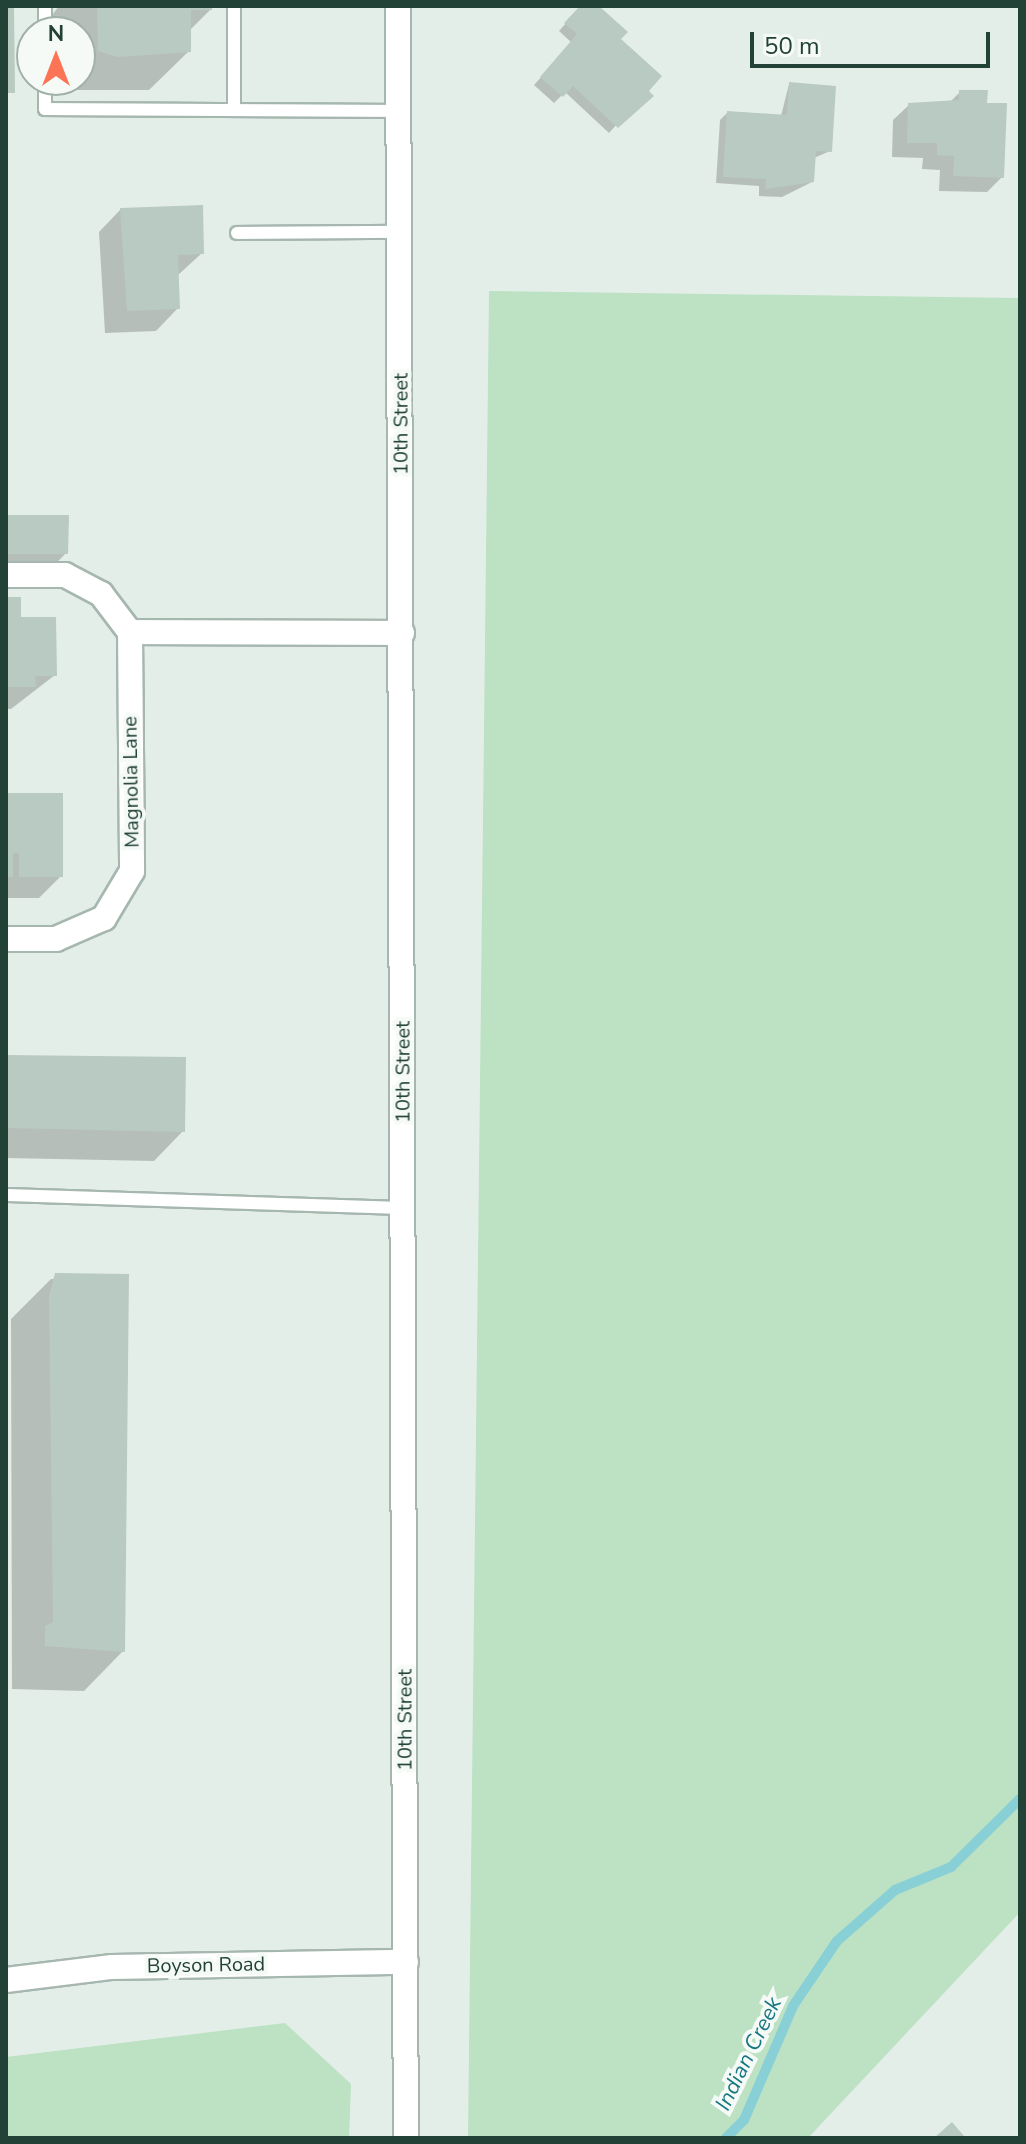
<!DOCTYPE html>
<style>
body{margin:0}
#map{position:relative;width:1026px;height:2144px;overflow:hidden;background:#e4eee9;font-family:"Nunito Sans",sans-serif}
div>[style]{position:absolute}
.green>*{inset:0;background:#bce1c3}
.shadow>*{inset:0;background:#0003}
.stream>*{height:10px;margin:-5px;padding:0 5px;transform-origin:5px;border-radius:5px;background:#89d0d6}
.building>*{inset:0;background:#b9cac2}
.roads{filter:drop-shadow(2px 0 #a6b7b0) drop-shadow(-2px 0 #a6b7b0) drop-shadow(0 2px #a6b7b0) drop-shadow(0 -2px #a6b7b0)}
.service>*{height:12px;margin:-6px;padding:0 6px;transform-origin:6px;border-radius:6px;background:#fff}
.minor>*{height:24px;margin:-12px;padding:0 12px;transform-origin:12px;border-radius:12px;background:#fff}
.tertiary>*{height:24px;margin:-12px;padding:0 12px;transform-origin:12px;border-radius:12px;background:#fff}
span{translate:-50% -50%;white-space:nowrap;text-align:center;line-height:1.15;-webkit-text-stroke:8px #f5faf7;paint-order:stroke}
.street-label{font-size:20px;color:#224237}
.water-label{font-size:22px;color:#177782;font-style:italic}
.frame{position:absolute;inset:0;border:8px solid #224237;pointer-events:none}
.north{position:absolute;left:16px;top:16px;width:80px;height:80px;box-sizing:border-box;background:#f5faf7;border:2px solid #a1b0aa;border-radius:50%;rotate:0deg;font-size:22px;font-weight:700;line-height:32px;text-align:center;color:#224237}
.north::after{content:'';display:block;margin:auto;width:28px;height:36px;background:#fb7456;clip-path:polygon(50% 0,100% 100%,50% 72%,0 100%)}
.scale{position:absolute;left:750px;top:32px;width:240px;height:36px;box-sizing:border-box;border:4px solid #224237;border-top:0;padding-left:10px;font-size:24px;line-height:28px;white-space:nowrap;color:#224237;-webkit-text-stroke:6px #f5faf7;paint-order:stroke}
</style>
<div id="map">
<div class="green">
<i style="clip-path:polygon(489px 291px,1020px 298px,1020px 1912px,808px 2138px,468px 2138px)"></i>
<i style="clip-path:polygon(285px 2023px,351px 2084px,349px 2138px,6px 2138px,6px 2057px)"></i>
</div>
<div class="shadow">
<i style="clip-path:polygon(59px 6px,210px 6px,210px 10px,189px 31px,189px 51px,149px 90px,59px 90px,59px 80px,80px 80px,80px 32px,39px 32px)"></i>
<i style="clip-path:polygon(581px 6px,596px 6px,646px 92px,609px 133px,565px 92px,554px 103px,534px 85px,572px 43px,559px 31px)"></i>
<i style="clip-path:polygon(789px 84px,830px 151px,814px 158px,812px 182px,782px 197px,759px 196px,759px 186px,716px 183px,720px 120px,727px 113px,781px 116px)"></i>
<i style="clip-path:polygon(960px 92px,985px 104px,1002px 177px,987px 192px,939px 191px,940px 170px,922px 169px,923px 158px,892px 157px,893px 120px,909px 105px,949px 103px)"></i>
<i style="clip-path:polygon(121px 209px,202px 253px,177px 276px,178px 308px,156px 331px,105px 333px,99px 232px)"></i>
<i style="clip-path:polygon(6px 517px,66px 553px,44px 576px,6px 576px)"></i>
<i style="clip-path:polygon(6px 599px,55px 675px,11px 709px,6px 709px)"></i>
<i style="clip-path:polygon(6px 795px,61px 876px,39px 898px,6px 898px)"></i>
<i style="clip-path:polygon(6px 1057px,183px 1131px,154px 1161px,6px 1158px)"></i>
<i style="clip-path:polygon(127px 1277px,123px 1651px,84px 1691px,12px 1689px,11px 1319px,51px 1279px)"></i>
</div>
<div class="stream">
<i style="left:726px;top:2138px;width:25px;rotate:-45deg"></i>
<i style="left:744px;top:2120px;width:124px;rotate:-66.7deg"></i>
<i style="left:793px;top:2006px;width:78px;rotate:-55.9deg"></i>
<i style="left:837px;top:1941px;width:77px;rotate:-41.3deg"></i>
<i style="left:895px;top:1890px;width:61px;rotate:-22.3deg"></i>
<i style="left:951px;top:1867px;width:97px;rotate:-44.6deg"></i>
</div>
<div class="building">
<i style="clip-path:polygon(6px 6px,14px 6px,15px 93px,6px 93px)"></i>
<i style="clip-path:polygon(97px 6px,212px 6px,212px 10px,191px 10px,191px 52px,118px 57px,98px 51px)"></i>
<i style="clip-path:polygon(580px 6px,599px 6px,628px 32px,621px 39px,662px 76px,649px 91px,654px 96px,618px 128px,573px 86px,563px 97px,540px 77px,577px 34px,564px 23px)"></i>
<i style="clip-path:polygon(789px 82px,836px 86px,832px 152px,816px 151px,814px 182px,765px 189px,766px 179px,723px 177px,727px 111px,787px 115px)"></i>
<i style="clip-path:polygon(959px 90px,988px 90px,987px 103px,1007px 103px,1004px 178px,953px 176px,954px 156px,937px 155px,937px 143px,907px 143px,908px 103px,959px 100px)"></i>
<i style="clip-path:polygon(203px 205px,204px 254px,178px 255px,180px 309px,127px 311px,120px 208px)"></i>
<i style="clip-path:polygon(6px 515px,69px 515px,68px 554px,6px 554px)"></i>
<i style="clip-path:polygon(6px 597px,21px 597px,21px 617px,56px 617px,57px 676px,35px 676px,36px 687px,6px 687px)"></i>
<i style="clip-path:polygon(6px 793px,63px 793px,63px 877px,19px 877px,19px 853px,13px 853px,13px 877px,6px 877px)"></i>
<i style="clip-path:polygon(6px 1055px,186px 1057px,185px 1132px,6px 1128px)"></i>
<i style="clip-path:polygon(55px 1273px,129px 1274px,125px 1652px,45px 1646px,45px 1626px,53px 1622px,49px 1296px)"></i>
<i style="clip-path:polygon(952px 2122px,964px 2136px,972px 2138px,934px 2138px)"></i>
</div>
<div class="roads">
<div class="service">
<i style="left:45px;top:6px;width:26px;rotate:90deg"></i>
<i style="left:234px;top:6px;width:103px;rotate:90deg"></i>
<i style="left:45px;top:80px;width:29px;rotate:90deg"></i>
<i style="left:45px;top:109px;width:354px;rotate:0.3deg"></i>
<i style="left:237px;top:233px;width:162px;rotate:-0.4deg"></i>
<i style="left:6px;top:1195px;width:397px;rotate:1.9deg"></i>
</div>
<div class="minor">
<i style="left:6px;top:575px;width:59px"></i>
<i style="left:65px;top:575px;width:41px;rotate:27.8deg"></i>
<i style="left:101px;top:594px;width:48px;rotate:52.7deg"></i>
<i style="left:130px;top:632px;width:239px;rotate:89.5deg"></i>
<i style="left:132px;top:871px;width:55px;rotate:120.8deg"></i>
<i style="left:104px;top:918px;width:52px;rotate:156.4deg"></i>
<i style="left:56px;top:939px;width:50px;rotate:180deg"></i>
<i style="left:130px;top:632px;width:272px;rotate:0.2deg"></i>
</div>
<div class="tertiary">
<i style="left:398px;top:6px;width:2132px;rotate:89.79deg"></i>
<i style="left:6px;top:1980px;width:107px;rotate:-7deg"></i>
<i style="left:112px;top:1967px;width:294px;rotate:-1deg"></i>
</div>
</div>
<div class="street-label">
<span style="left:401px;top:424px;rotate:-90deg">10th Street</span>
<span style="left:131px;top:782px;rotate:-91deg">Magnolia Lane</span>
<span style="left:403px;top:1072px;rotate:-90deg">10th Street</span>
<span style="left:405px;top:1720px;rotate:-90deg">10th Street</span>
<span style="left:206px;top:1965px;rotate:-1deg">Boyson Road</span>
</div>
<div class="water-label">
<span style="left:749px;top:2054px;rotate:-64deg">Indian Creek</span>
</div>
<div class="frame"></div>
<div class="north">N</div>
<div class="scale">50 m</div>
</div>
